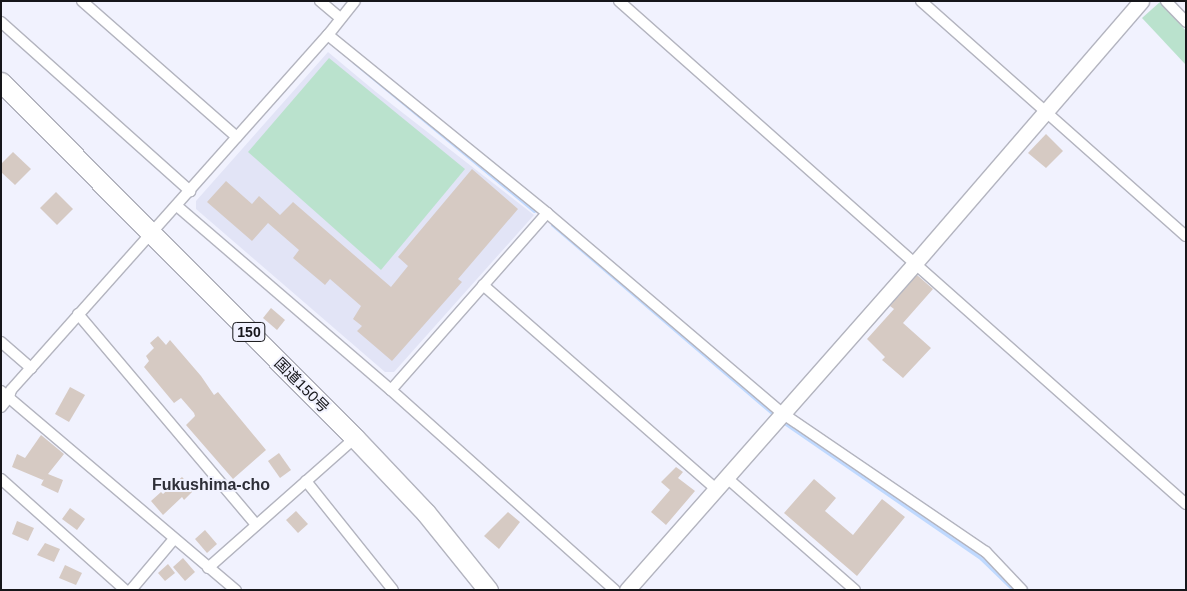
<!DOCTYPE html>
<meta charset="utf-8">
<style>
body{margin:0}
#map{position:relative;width:1187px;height:591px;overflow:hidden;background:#f1f2fe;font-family:Arial,"Noto Sans JP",sans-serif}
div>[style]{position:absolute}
.built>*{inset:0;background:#e2e4f6}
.green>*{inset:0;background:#bae2cd}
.stream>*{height:4px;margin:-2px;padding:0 2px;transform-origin:2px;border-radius:2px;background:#bfd9ff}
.building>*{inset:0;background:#d6cac3}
.roads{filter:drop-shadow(1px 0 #b3b4bf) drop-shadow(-1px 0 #b3b4bf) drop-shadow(0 1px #b3b4bf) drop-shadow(0 -1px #b3b4bf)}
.street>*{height:10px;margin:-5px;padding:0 5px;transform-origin:5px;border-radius:5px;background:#fff}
.secondary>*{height:15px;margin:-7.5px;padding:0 7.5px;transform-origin:7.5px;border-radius:7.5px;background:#fff}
.highway>*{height:19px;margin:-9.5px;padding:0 9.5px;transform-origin:9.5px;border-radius:9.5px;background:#fff}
span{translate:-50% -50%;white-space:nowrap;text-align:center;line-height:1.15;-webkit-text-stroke:4px #f1f2fe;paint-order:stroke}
.shield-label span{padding:1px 4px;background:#f1f2fe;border:1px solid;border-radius:4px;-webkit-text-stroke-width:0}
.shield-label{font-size:14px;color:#16161a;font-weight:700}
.street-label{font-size:15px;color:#16161a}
.neighbourhood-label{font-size:16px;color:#2e2f38;font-weight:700}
.frame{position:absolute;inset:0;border:2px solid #16161a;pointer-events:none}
</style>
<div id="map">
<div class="built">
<i style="clip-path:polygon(328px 52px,376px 92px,534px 215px,394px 372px,385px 372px,196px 209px,196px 201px)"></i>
</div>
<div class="green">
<i style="clip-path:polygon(1160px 2px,1186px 31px,1186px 65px,1142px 18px)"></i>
<i style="clip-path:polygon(329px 58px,465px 169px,381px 270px,248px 152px)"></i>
</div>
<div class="stream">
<i style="left:354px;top:62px;width:234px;rotate:39.5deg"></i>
<i style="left:553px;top:225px;width:289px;rotate:40.6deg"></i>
<i style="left:785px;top:423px;width:239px;rotate:34.6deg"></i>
<i style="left:982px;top:559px;width:45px;rotate:44.1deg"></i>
</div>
<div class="building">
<i style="clip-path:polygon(1046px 134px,1063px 151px,1046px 168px,1028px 153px)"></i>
<i style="clip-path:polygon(13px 152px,31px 169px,15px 185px,1px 172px,1px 164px)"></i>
<i style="clip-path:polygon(472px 169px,518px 209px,458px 279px,462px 282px,392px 361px,357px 331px,362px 326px,353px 319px,361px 306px,330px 279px,325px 285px,293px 258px,299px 250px,268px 223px,252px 241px,207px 202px,226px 181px,252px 204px,259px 196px,280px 215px,293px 202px,391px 287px,408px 266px,398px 257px)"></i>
<i style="clip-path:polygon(56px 192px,73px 209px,57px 225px,40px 208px)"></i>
<i style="clip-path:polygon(917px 275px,933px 289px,903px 323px,931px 348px,903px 378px,882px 360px,885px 357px,867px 339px,894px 309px,890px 306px)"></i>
<i style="clip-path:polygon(271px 308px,285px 320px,277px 330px,263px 318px)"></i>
<i style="clip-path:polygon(158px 336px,166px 345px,170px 340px,201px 376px,214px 395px,218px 392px,266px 450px,233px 479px,186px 425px,195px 416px,194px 413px,181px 398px,174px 403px,144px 367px,149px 361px,146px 356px,154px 348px,150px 343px)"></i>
<i style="clip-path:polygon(70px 387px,85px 395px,69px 422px,55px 414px)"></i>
<i style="clip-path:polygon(41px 435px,64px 454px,48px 474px,63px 480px,58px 493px,41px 485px,44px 479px,43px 480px,12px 467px,17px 454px,25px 458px)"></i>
<i style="clip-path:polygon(279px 453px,291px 470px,280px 478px,268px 461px)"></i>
<i style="clip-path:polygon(676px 467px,683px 472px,678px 478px,695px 491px,666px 525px,651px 512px,670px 490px,661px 482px)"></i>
<i style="clip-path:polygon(182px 477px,194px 490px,184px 500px,182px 497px,163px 515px,151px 501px,161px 492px,163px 494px)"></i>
<i style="clip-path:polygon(814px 479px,836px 498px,825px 511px,853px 535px,882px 499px,905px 517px,857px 576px,784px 513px)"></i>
<i style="clip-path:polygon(70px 508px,85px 519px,77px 530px,62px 519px)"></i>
<i style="clip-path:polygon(296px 511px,308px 524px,298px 533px,286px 520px)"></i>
<i style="clip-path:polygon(508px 512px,520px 522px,499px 549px,484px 536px)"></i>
<i style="clip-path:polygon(17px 521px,34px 528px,28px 541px,12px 534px)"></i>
<i style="clip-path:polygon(205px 530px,217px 544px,207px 553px,195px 539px)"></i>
<i style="clip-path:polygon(45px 543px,60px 549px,54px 562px,37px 555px)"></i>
<i style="clip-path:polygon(183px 558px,195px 572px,185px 581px,173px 567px)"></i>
<i style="clip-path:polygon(168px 564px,175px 573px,165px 581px,158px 573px)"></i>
<i style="clip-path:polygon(65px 565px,82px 573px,76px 585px,59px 578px)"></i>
</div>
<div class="roads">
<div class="street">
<i style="left:82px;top:1px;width:206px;rotate:41.3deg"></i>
<i style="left:320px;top:1px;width:26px;rotate:40deg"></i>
<i style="left:619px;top:1px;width:758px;rotate:41.58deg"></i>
<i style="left:921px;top:1px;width:354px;rotate:41.6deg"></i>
<i style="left:1166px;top:1px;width:29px;rotate:46deg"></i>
<i style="left:1px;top:22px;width:254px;rotate:41.8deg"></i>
<i style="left:328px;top:35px;width:282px;rotate:39.1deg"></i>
<i style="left:547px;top:213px;width:309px;rotate:40.4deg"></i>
<i style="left:782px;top:413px;width:247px;rotate:34.3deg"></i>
<i style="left:986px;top:552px;width:52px;rotate:46.5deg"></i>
<i style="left:177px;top:206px;width:282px;rotate:40.7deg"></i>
<i style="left:391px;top:390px;width:300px;rotate:41.8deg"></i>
<i style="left:483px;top:285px;width:310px;rotate:41.2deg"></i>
<i style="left:78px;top:314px;width:276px;rotate:49.8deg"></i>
<i style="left:1px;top:342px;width:40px;rotate:41deg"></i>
<i style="left:391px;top:390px;width:236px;rotate:-48.6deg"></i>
<i style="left:1px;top:391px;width:308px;rotate:40.3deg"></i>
<i style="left:1px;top:407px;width:13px;rotate:-51deg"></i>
<i style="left:9px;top:397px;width:7px;rotate:-74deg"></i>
<i style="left:11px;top:390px;width:30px;rotate:-48deg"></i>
<i style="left:31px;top:368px;width:446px;rotate:-48.3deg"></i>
<i style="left:328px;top:35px;width:43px;rotate:-51.5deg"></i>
<i style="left:727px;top:478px;width:170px;rotate:41.2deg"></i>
<i style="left:1px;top:479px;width:166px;rotate:41.8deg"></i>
<i style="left:306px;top:481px;width:139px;rotate:51.4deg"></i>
<i style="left:208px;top:568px;width:196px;rotate:-41.5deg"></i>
<i style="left:131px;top:590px;width:67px;rotate:-49.9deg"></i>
</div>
<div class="secondary">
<i style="left:627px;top:590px;width:436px;rotate:-48.6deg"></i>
<i style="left:915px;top:263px;width:346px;rotate:-49.2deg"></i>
</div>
<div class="highway">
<i style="left:1px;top:82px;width:502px;rotate:45.16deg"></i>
<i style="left:355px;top:438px;width:103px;rotate:46.6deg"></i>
<i style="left:426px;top:513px;width:99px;rotate:51.2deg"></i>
</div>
</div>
<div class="shield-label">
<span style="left:249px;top:332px">150</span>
</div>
<div class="street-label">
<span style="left:302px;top:385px;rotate:45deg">国道150号</span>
</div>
<div class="neighbourhood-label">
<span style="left:211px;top:485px">Fukushima-cho</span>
</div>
<div class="frame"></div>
</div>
